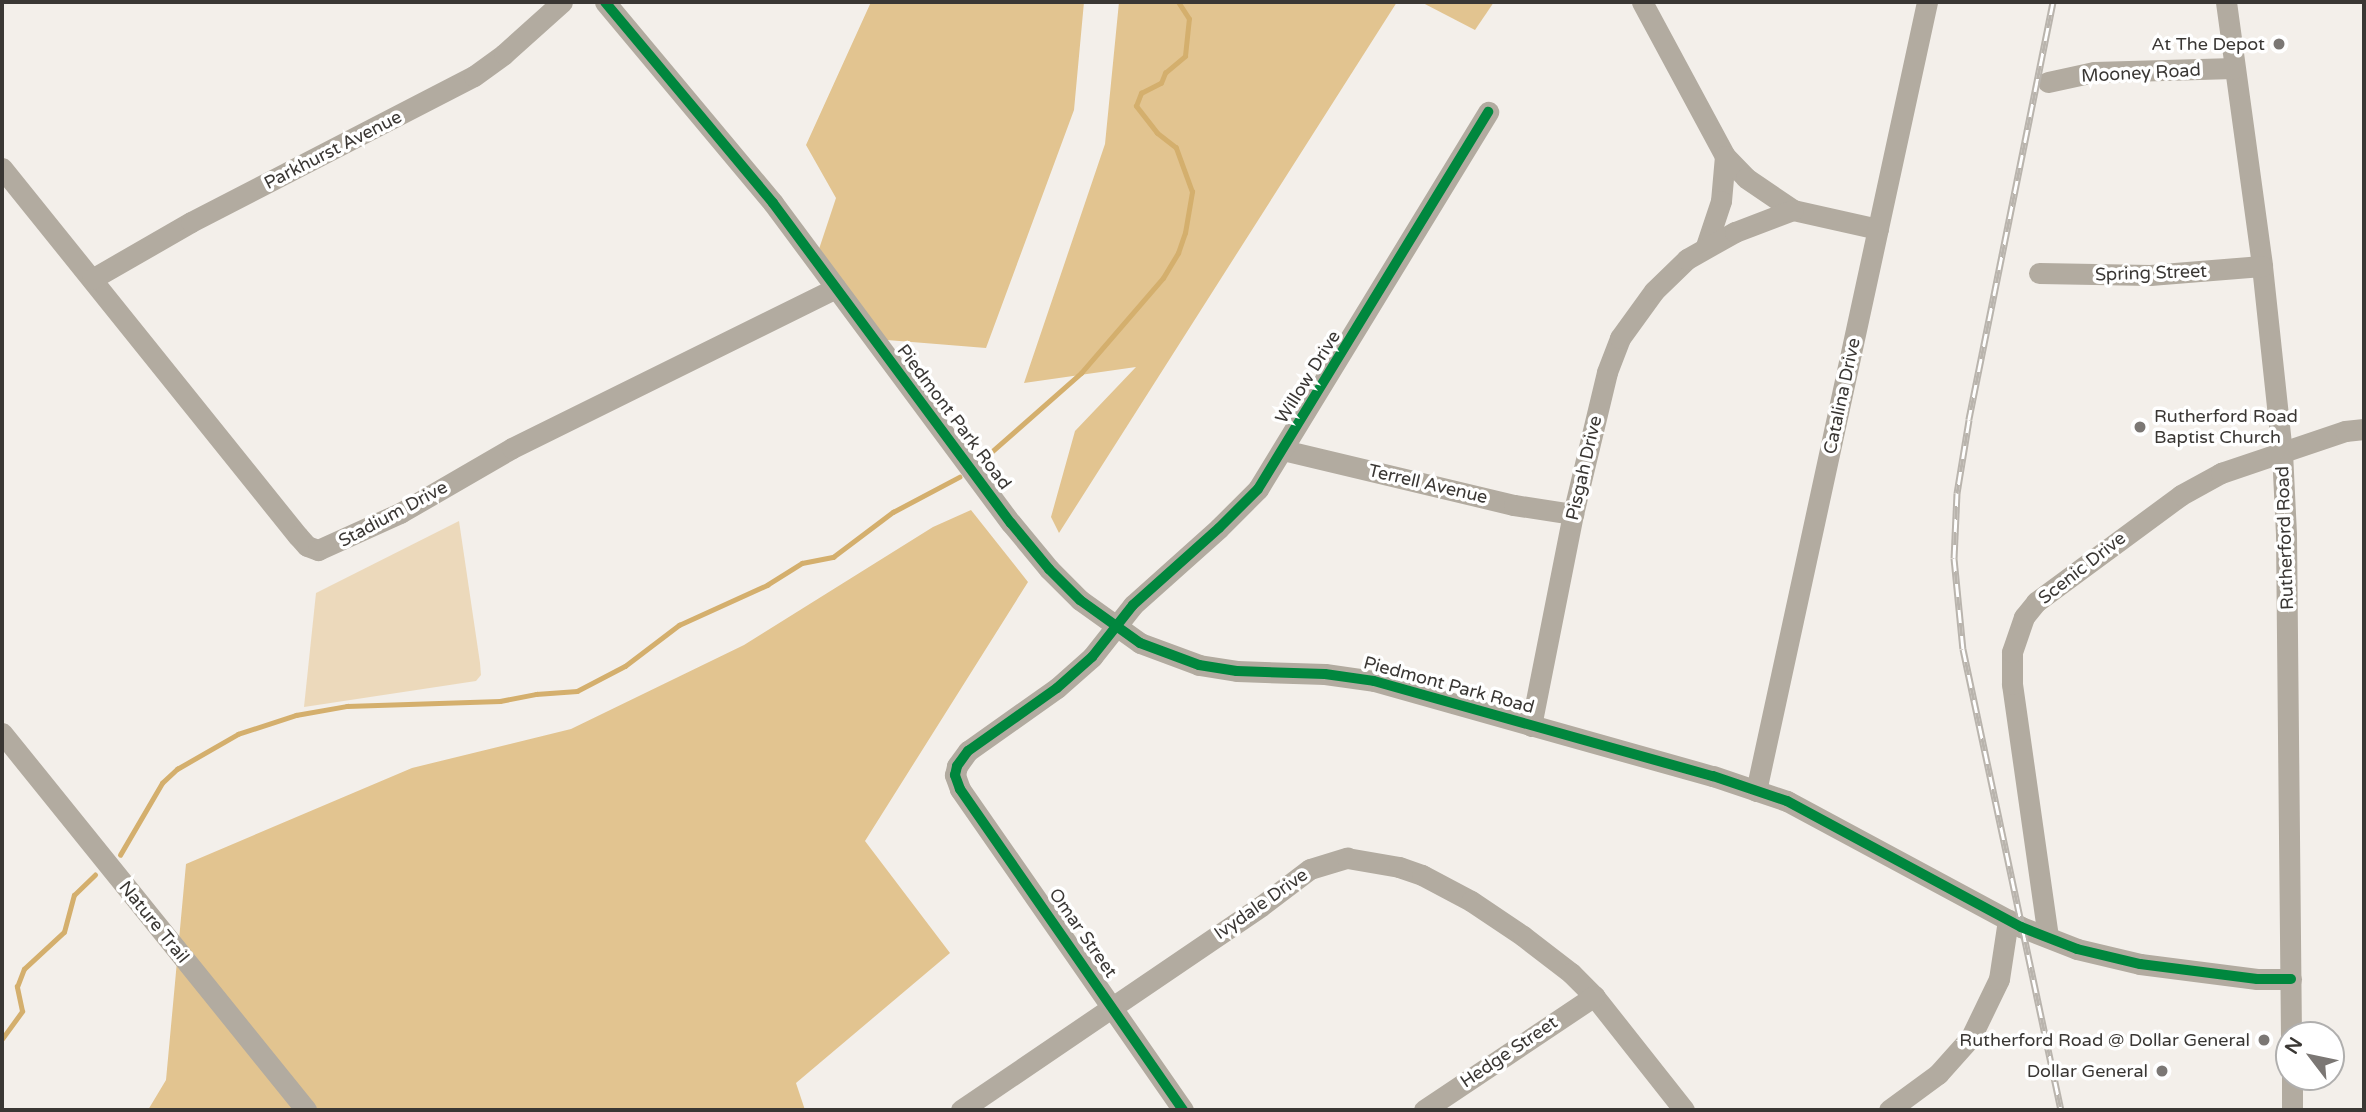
<!DOCTYPE html>
<style>
body{margin:0}
#map{position:relative;width:2366px;height:1112px;overflow:hidden;background:#f3efea;font-family:"Varela Round",sans-serif}
div>[style]{position:absolute}
.green>*{inset:0;background:#ecd9bb}
.forest>*{inset:0;background:#e2c490}
.stream>*{height:4.5px;margin:-2.25px;padding:0 2.25px;transform-origin:2.25px;border-radius:2.25px;background:#d4af6d}
.minor>*{height:21px;margin:-10.5px;padding:0 10.5px;transform-origin:10.5px;border-radius:10.5px;background:#b2aba0}
.rail>*{height:7px;margin-top:-3.5px;transform-origin:0;background:repeating-linear-gradient(90deg,#fff 0 13px,#b9b4ad 0 26px);box-sizing:border-box;border-block:2px solid #b9b4ad}
.cycleway>*{height:10px;margin:-5px;padding:0 5px;transform-origin:5px;border-radius:5px;background:#00873e}
.dots>*{width:19px;height:19px;translate:-50% -50%;box-sizing:border-box;border:4px solid #fff;border-radius:50%}
span{translate:-50% -50%;white-space:nowrap;text-align:center;line-height:1.15;-webkit-text-stroke:7px #fff;paint-order:stroke}
.poi-label{font-size:18px;color:#3a3734}
.right{translate:-100% -50%;text-align:right}
.left{translate:0 -50%;text-align:left}
.street-label{font-size:18px;color:#3a3734}
.frame{position:absolute;inset:0;border:4px solid #3a3734;pointer-events:none}
.north{position:absolute;left:2275px;top:1021px;width:70px;height:70px;box-sizing:border-box;background:#fff;border:2px solid #b0afae;border-radius:50%;rotate:302deg;font-size:19px;font-weight:700;line-height:28px;text-align:center;color:#3a3734}
.north::after{content:'';display:block;margin:auto;width:24px;height:32px;background:#7b7774;clip-path:polygon(50% 0,100% 100%,50% 72%,0 100%)}
</style>
<div id="map">
<div class="green">
<i style="clip-path:polygon(459px 521px,480px 663px,481px 675px,476px 681px,304px 707px,316px 593px)"></i>
</div>
<div class="forest">
<i style="clip-path:polygon(871px 2px,1084px 2px,1074px 110px,986px 348px,887px 340px,817px 255px,836px 198px,806px 145px)"></i>
<i style="clip-path:polygon(1119px 2px,1397px 2px,1059px 533px,1051px 517px,1075px 431px,1136px 367px,1024px 383px,1105px 144px)"></i>
<i style="clip-path:polygon(1421px 2px,1494px 2px,1475px 30px)"></i>
<i style="clip-path:polygon(971px 510px,1028px 582px,865px 841px,950px 953px,796px 1083px,805px 1110px,148px 1110px,166px 1080px,186px 864px,412px 768px,571px 729px,744px 645px,933px 527px)"></i>
</div>
<div class="stream">
<i style="left:980px;top:462px;width:135px;rotate:-41.4deg"></i>
<i style="left:1081px;top:373px;width:125px;rotate:-49.2deg"></i>
<i style="left:1163px;top:278px;width:29px;rotate:-59deg"></i>
<i style="left:1178px;top:253px;width:21px;rotate:-71deg"></i>
<i style="left:1185px;top:233px;width:42px;rotate:-80.3deg"></i>
<i style="left:1192px;top:192px;width:47px;rotate:-110deg"></i>
<i style="left:1176px;top:148px;width:24px;rotate:-142deg"></i>
<i style="left:1157px;top:133px;width:34px;rotate:-128deg"></i>
<i style="left:1136px;top:106px;width:14px;rotate:-69deg"></i>
<i style="left:1141px;top:93px;width:22px;rotate:-27deg"></i>
<i style="left:1161px;top:83px;width:11px;rotate:-68deg"></i>
<i style="left:1165px;top:73px;width:26px;rotate:-40deg"></i>
<i style="left:1185px;top:56px;width:37px;rotate:-84deg"></i>
<i style="left:1189px;top:19px;width:20px;rotate:-123deg"></i>
<i style="left:120px;top:855px;width:83px;rotate:-59.7deg"></i>
<i style="left:162px;top:783px;width:21px;rotate:-43deg"></i>
<i style="left:177px;top:769px;width:70px;rotate:-29.8deg"></i>
<i style="left:238px;top:734px;width:61px;rotate:-18.1deg"></i>
<i style="left:296px;top:715px;width:52px;rotate:-10deg"></i>
<i style="left:347px;top:706px;width:153px;rotate:-1.9deg"></i>
<i style="left:500px;top:701px;width:37px;rotate:-11deg"></i>
<i style="left:536px;top:694px;width:41px;rotate:-4.2deg"></i>
<i style="left:577px;top:691px;width:54px;rotate:-27.5deg"></i>
<i style="left:625px;top:666px;width:68px;rotate:-37.2deg"></i>
<i style="left:679px;top:625px;width:97px;rotate:-24.4deg"></i>
<i style="left:767px;top:585px;width:41px;rotate:-32.2deg"></i>
<i style="left:802px;top:563px;width:32px;rotate:-11deg"></i>
<i style="left:833px;top:557px;width:75px;rotate:-36.9deg"></i>
<i style="left:893px;top:512px;width:75px;rotate:-27.9deg"></i>
<i style="left:2px;top:1039px;width:34px;rotate:-54deg"></i>
<i style="left:22px;top:1011px;width:25px;rotate:-102deg"></i>
<i style="left:17px;top:987px;width:19px;rotate:-69deg"></i>
<i style="left:24px;top:969px;width:54px;rotate:-42.8deg"></i>
<i style="left:64px;top:932px;width:38px;rotate:-75deg"></i>
<i style="left:74px;top:895px;width:29px;rotate:-44deg"></i>
</div>
<div class="minor">
<i style="left:605px;top:2px;width:262px;rotate:50.1deg"></i>
<i style="left:773px;top:203px;width:399px;rotate:53.4deg"></i>
<i style="left:1011px;top:523px;width:60px;rotate:50.4deg"></i>
<i style="left:1049px;top:569px;width:44px;rotate:45deg"></i>
<i style="left:1080px;top:600px;width:74px;rotate:35.6deg"></i>
<i style="left:1140px;top:643px;width:63px;rotate:20.4deg"></i>
<i style="left:1199px;top:665px;width:38px;rotate:9deg"></i>
<i style="left:1237px;top:671px;width:88px;rotate:2deg"></i>
<i style="left:1325px;top:674px;width:49px;rotate:8.1deg"></i>
<i style="left:1374px;top:681px;width:352px;rotate:15.7deg"></i>
<i style="left:1713px;top:776px;width:78px;rotate:18.7deg"></i>
<i style="left:1787px;top:801px;width:266px;rotate:28.3deg"></i>
<i style="left:2021px;top:927px;width:60px;rotate:21.4deg"></i>
<i style="left:2077px;top:949px;width:65px;rotate:13.4deg"></i>
<i style="left:2140px;top:964px;width:118px;rotate:7.3deg"></i>
<i style="left:2257px;top:979px;width:34px"></i>
<i style="left:1642px;top:2px;width:175px;rotate:61.7deg"></i>
<i style="left:1725px;top:156px;width:45px;rotate:95.1deg"></i>
<i style="left:1721px;top:201px;width:47px;rotate:108.4deg"></i>
<i style="left:2226px;top:2px;width:266px;rotate:82.2deg"></i>
<i style="left:2262px;top:266px;width:187px;rotate:83.9deg"></i>
<i style="left:2282px;top:452px;width:83px;rotate:87.2deg"></i>
<i style="left:2286px;top:535px;width:500px;rotate:89.43deg"></i>
<i style="left:2048px;top:82px;width:47px;rotate:-12.3deg"></i>
<i style="left:2094px;top:72px;width:140px;rotate:-1.6deg"></i>
<i style="left:1725px;top:156px;width:30px;rotate:46deg"></i>
<i style="left:1746px;top:178px;width:57px;rotate:34.2deg"></i>
<i style="left:1793px;top:210px;width:87px;rotate:12.6deg"></i>
<i style="left:2px;top:168px;width:472px;rotate:51.2deg"></i>
<i style="left:298px;top:536px;width:13px;rotate:48deg"></i>
<i style="left:307px;top:546px;width:12px;rotate:20deg"></i>
<i style="left:318px;top:550px;width:90px;rotate:-24.3deg"></i>
<i style="left:400px;top:513px;width:129px;rotate:-30.1deg"></i>
<i style="left:512px;top:448px;width:361px;rotate:-26.3deg"></i>
<i style="left:2039px;top:273px;width:111px;rotate:1deg"></i>
<i style="left:2150px;top:275px;width:112px;rotate:-4.6deg"></i>
<i style="left:92px;top:279px;width:114px;rotate:-29.9deg"></i>
<i style="left:191px;top:222px;width:318px;rotate:-27.3deg"></i>
<i style="left:474px;top:76px;width:37px;rotate:-36deg"></i>
<i style="left:504px;top:54px;width:78px;rotate:-41.9deg"></i>
<i style="left:1283px;top:450px;width:237px;rotate:13.4deg"></i>
<i style="left:1514px;top:505px;width:60px;rotate:8.7deg"></i>
<i style="left:1531px;top:726px;width:216px;rotate:-78.8deg"></i>
<i style="left:1573px;top:514px;width:146px;rotate:-76.5deg"></i>
<i style="left:1607px;top:372px;width:36px;rotate:-69deg"></i>
<i style="left:1620px;top:338px;width:58px;rotate:-54.1deg"></i>
<i style="left:1654px;top:291px;width:46px;rotate:-44.1deg"></i>
<i style="left:1687px;top:259px;width:55px;rotate:-29.4deg"></i>
<i style="left:1735px;top:232px;width:62px;rotate:-20.8deg"></i>
<i style="left:2px;top:733px;width:484px;rotate:51.1deg"></i>
<i style="left:1756px;top:791px;width:807px;rotate:-77.77deg"></i>
<i style="left:2048px;top:937px;width:256px;rotate:-98.1deg"></i>
<i style="left:2012px;top:684px;width:32px;rotate:-90deg"></i>
<i style="left:2012px;top:652px;width:37px;rotate:-71deg"></i>
<i style="left:2024px;top:617px;width:19px;rotate:-51deg"></i>
<i style="left:2036px;top:602px;width:180px;rotate:-36.4deg"></i>
<i style="left:2181px;top:495px;width:46px;rotate:-28.8deg"></i>
<i style="left:2221px;top:473px;width:131px;rotate:-18.7deg"></i>
<i style="left:2345px;top:431px;width:19px;rotate:-6deg"></i>
<i style="left:2292px;top:1077px;width:33px;rotate:90deg"></i>
<i style="left:961px;top:1110px;width:363px;rotate:-34.2deg"></i>
<i style="left:1261px;top:906px;width:61px;rotate:-37.1deg"></i>
<i style="left:1310px;top:869px;width:39px;rotate:-17deg"></i>
<i style="left:1347px;top:858px;width:53px;rotate:9.8deg"></i>
<i style="left:1399px;top:867px;width:24px;rotate:19deg"></i>
<i style="left:1422px;top:875px;width:55px;rotate:28deg"></i>
<i style="left:1471px;top:901px;width:63px;rotate:33.9deg"></i>
<i style="left:1523px;top:936px;width:61px;rotate:37.6deg"></i>
<i style="left:1571px;top:973px;width:33px;rotate:45deg"></i>
<i style="left:1594px;top:996px;width:145px;rotate:51.7deg"></i>
<i style="left:1183px;top:1110px;width:391px;rotate:-124.8deg"></i>
<i style="left:960px;top:789px;width:15px;rotate:-110deg"></i>
<i style="left:955px;top:775px;width:9px;rotate:-77deg"></i>
<i style="left:957px;top:766px;width:19px;rotate:-54deg"></i>
<i style="left:968px;top:751px;width:109px;rotate:-35.3deg"></i>
<i style="left:1057px;top:688px;width:47px;rotate:-41.5deg"></i>
<i style="left:1092px;top:657px;width:66px;rotate:-51.7deg"></i>
<i style="left:1133px;top:605px;width:115px;rotate:-41.8deg"></i>
<i style="left:1219px;top:528px;width:55px;rotate:-45deg"></i>
<i style="left:1258px;top:489px;width:442px;rotate:-58.6deg"></i>
<i style="left:1424px;top:1110px;width:205px;rotate:-33.8deg"></i>
<i style="left:1889px;top:1110px;width:61px;rotate:-36.3deg"></i>
<i style="left:1938px;top:1074px;width:50px;rotate:-48.3deg"></i>
<i style="left:1971px;top:1037px;width:64px;rotate:-64.2deg"></i>
<i style="left:1999px;top:979px;width:60px;rotate:-81.3deg"></i>
</div>
<div class="rail">
<i style="left:2053px;top:2px;width:426px;rotate:101.4deg"></i>
<i style="left:1969px;top:420px;width:74px;rotate:99.3deg"></i>
<i style="left:1957px;top:493px;width:65px;rotate:92.6deg"></i>
<i style="left:1954px;top:558px;width:91px;rotate:84.4deg"></i>
<i style="left:1963px;top:649px;width:471px;rotate:78deg"></i>
</div>
<div class="cycleway">
<i style="left:605px;top:2px;width:262px;rotate:50.1deg"></i>
<i style="left:773px;top:203px;width:399px;rotate:53.4deg"></i>
<i style="left:1011px;top:523px;width:60px;rotate:50.4deg"></i>
<i style="left:1049px;top:569px;width:44px;rotate:45deg"></i>
<i style="left:1080px;top:600px;width:74px;rotate:35.6deg"></i>
<i style="left:1140px;top:643px;width:63px;rotate:20.4deg"></i>
<i style="left:1199px;top:665px;width:38px;rotate:9deg"></i>
<i style="left:1237px;top:671px;width:88px;rotate:2deg"></i>
<i style="left:1325px;top:674px;width:49px;rotate:8.1deg"></i>
<i style="left:1374px;top:681px;width:352px;rotate:15.7deg"></i>
<i style="left:1713px;top:776px;width:78px;rotate:18.7deg"></i>
<i style="left:1787px;top:801px;width:266px;rotate:28.3deg"></i>
<i style="left:2021px;top:927px;width:60px;rotate:21.4deg"></i>
<i style="left:2077px;top:949px;width:65px;rotate:13.4deg"></i>
<i style="left:2140px;top:964px;width:118px;rotate:7.3deg"></i>
<i style="left:2257px;top:979px;width:34px"></i>
<i style="left:1183px;top:1110px;width:391px;rotate:-124.8deg"></i>
<i style="left:960px;top:789px;width:15px;rotate:-110deg"></i>
<i style="left:955px;top:775px;width:9px;rotate:-77deg"></i>
<i style="left:957px;top:766px;width:19px;rotate:-54deg"></i>
<i style="left:968px;top:751px;width:109px;rotate:-35.3deg"></i>
<i style="left:1057px;top:688px;width:47px;rotate:-41.5deg"></i>
<i style="left:1092px;top:657px;width:66px;rotate:-51.7deg"></i>
<i style="left:1133px;top:605px;width:115px;rotate:-41.8deg"></i>
<i style="left:1219px;top:528px;width:55px;rotate:-45deg"></i>
<i style="left:1258px;top:489px;width:442px;rotate:-58.6deg"></i>
</div>
<div class="dots">
<i style="left:2279px;top:44px;background:#7b7774"></i>
<i style="left:2140px;top:427px;background:#7b7774"></i>
<i style="left:2264px;top:1040px;background:#7b7774"></i>
<i style="left:2162px;top:1071px;background:#7b7774"></i>
</div>
<div class="poi-label">
<span class="right" style="left:2265px;top:44px">At The Depot</span>
<span class="left" style="left:2154px;top:427px">Rutherford Road<br>Baptist Church</span>
<span class="right" style="left:2250px;top:1040px">Rutherford Road @ Dollar General</span>
<span class="right" style="left:2148px;top:1071px">Dollar General</span>
</div>
<div class="street-label">
<span style="left:2141px;top:73px;rotate:-3deg">Mooney Road</span>
<span style="left:333px;top:150px;rotate:-27deg">Parkhurst Avenue</span>
<span style="left:2151px;top:273px;rotate:-2deg">Spring Street</span>
<span style="left:1308px;top:377px;rotate:-58deg">Willow Drive</span>
<span style="left:1842px;top:396px;rotate:-78deg">Catalina Drive</span>
<span style="left:954px;top:417px;rotate:53deg">Piedmont Park Road</span>
<span style="left:1584px;top:468px;rotate:-77deg">Pisgah Drive</span>
<span style="left:1428px;top:484px;rotate:13deg">Terrell Avenue</span>
<span style="left:393px;top:514px;rotate:-28deg">Stadium Drive</span>
<span style="left:2285px;top:538px;rotate:-92deg">Rutherford Road</span>
<span style="left:2082px;top:568px;rotate:-38deg">Scenic Drive</span>
<span style="left:1449px;top:685px;rotate:15deg">Piedmont Park Road</span>
<span style="left:1261px;top:904px;rotate:-35deg">Ivydale Drive</span>
<span style="left:154px;top:922px;rotate:51deg">Nature Trail</span>
<span style="left:1083px;top:933px;rotate:55deg">Omar Street</span>
<span style="left:1509px;top:1052px;rotate:-34deg">Hedge Street</span>
</div>
<div class="frame"></div>
<div class="north">N</div>
</div>
